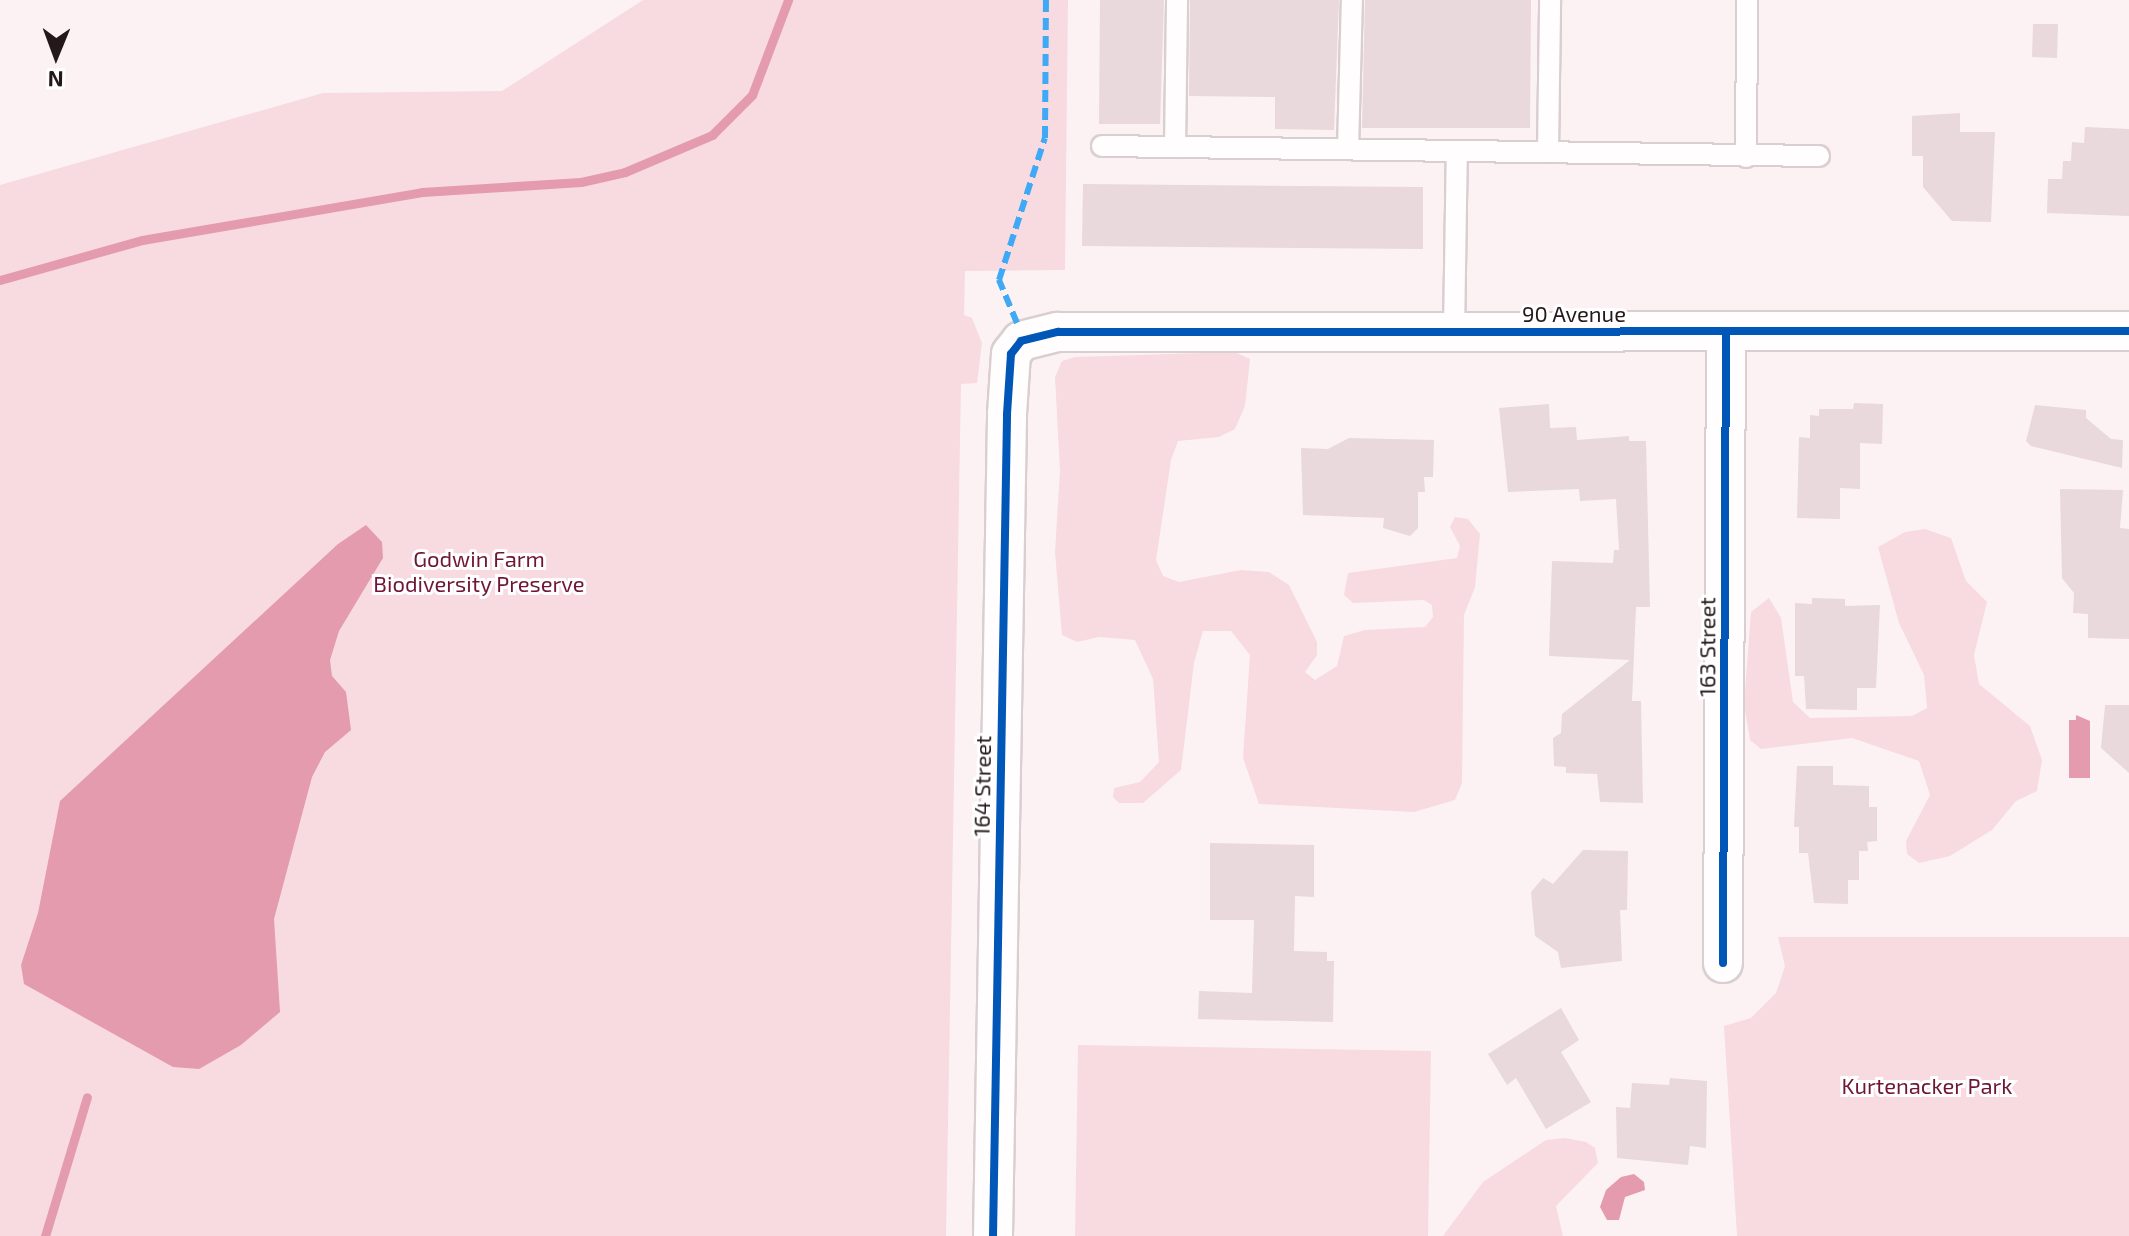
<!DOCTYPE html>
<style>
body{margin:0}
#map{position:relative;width:2129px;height:1236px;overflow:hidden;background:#fcf2f4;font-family:"Exo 2",sans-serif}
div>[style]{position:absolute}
.green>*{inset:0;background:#f7dbe1}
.water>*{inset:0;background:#e39bad}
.stream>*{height:9px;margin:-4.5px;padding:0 4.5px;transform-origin:4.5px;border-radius:4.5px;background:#e39bad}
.building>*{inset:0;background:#e9d8dc}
.roads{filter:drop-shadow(2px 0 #d9ced0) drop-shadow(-2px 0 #d9ced0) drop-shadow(0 2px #d9ced0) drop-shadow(0 -2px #d9ced0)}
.lane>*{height:20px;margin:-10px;padding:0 10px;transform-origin:10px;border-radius:10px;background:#fffdfd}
.street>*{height:38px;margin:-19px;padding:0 19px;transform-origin:19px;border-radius:19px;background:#fffdfd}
.quiet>*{height:6px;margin-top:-3px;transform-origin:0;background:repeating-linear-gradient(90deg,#3fa9f5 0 12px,transparent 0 18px)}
.cycleway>*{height:8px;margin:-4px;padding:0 4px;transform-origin:4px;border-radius:4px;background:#0057b8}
span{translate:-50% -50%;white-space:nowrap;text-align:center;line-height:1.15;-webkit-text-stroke:6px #fff;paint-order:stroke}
.street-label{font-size:22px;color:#25181b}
.park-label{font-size:22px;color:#6f1636}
.north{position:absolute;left:16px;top:16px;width:80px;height:80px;-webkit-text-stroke:6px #fff;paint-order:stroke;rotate:181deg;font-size:22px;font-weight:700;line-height:32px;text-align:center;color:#25181b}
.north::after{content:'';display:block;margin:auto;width:28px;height:36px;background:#25181b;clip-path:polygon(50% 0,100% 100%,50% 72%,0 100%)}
</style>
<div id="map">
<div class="green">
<i style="clip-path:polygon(643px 0,1068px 0,1065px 270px,965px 271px,964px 315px,972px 318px,982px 343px,977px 383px,961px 384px,946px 1236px,0 1236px,0 185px,323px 93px,502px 91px)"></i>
<i style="clip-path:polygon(1235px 352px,1250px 359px,1245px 406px,1235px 429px,1219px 437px,1178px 441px,1171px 460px,1156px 560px,1163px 576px,1179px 582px,1241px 570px,1269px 572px,1289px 585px,1317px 642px,1317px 655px,1305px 672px,1315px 680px,1337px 666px,1344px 636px,1365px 630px,1425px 627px,1433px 617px,1432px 605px,1424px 600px,1353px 603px,1344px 595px,1348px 573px,1457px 558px,1460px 546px,1450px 527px,1455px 517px,1468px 519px,1480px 534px,1475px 587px,1464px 615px,1462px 783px,1455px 800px,1414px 812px,1259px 804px,1243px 758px,1250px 655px,1231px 631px,1203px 631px,1194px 663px,1181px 770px,1143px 803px,1119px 803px,1113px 797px,1114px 788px,1140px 782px,1159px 762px,1153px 679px,1135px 640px,1099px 637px,1077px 642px,1062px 635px,1055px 552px,1060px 471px,1055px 377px,1062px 361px,1075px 357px)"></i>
<i style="clip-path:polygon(1925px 529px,1951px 538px,1966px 581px,1987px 602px,1974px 655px,1979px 684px,2030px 726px,2042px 760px,2037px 791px,2016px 801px,1992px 830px,1950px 856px,1919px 863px,1907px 854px,1906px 841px,1930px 795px,1919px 761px,1852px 738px,1761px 749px,1750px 740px,1744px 705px,1751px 612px,1769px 598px,1781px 618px,1793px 702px,1810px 718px,1912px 716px,1927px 708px,1924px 675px,1899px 623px,1878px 547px,1905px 532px)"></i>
<i style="clip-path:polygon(1778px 937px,2129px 937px,2129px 1236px,1737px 1236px,1724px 1026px,1751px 1018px,1776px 993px,1785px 966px)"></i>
<i style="clip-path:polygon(1078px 1045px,1431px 1051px,1428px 1236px,1075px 1236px)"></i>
<i style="clip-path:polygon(1565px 1138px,1586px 1142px,1595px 1148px,1598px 1163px,1556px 1206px,1563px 1236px,1443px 1236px,1483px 1182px,1546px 1140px)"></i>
</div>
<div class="water">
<i style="clip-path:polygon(366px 525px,382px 542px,383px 558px,339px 631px,330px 660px,332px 676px,346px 692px,351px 730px,325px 752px,312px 777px,274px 919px,280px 1012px,241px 1045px,199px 1069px,173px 1067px,24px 984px,21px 965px,38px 913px,60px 801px,338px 544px)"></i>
<i style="clip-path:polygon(2076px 715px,2090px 721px,2090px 778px,2069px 778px,2069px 720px,2076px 720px)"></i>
<i style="clip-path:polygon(1634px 1174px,1644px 1182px,1645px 1190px,1625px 1197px,1619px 1220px,1607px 1220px,1600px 1207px,1606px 1190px,1621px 1177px)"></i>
</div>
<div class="stream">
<i style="left:0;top:280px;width:148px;rotate:-15.7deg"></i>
<i style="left:142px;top:240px;width:284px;rotate:-9.7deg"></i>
<i style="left:422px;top:192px;width:159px;rotate:-3.6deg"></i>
<i style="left:581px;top:182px;width:45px;rotate:-12.8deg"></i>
<i style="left:625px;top:172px;width:95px;rotate:-23deg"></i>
<i style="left:712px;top:135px;width:57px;rotate:-45deg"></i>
<i style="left:752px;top:95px;width:102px;rotate:-69.2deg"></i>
<i style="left:45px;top:1236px;width:145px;rotate:-73.2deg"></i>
</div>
<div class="building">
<i style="clip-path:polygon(1100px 0,1164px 0,1160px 124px,1099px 124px)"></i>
<i style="clip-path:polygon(1190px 0,1339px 0,1334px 130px,1275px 129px,1275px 97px,1189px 96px)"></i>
<i style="clip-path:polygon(1365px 0,1531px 0,1530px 128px,1362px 128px)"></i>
<i style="clip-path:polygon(2033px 24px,2058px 24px,2057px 58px,2032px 57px)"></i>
<i style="clip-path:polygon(1960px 113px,1960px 132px,1995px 132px,1991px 222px,1952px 221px,1923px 187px,1923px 156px,1912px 156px,1912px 116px)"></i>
<i style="clip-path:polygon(2085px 127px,2129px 129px,2129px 216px,2047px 213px,2048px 179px,2062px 179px,2063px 161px,2071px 161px,2072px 142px,2084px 143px)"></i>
<i style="clip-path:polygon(1083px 184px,1423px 187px,1423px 249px,1082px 246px)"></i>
<i style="clip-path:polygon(1854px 403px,1883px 404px,1882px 444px,1860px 443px,1860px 489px,1840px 488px,1840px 519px,1797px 518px,1799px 437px,1810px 438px,1810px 415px,1819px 416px,1819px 409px,1853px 409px)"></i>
<i style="clip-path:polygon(1549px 404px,1550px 428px,1576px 427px,1577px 440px,1629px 436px,1629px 441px,1646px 441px,1650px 607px,1636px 607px,1632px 701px,1641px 701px,1643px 803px,1600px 802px,1597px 774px,1566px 773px,1566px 767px,1554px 766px,1553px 738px,1561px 733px,1562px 714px,1630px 660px,1549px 656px,1552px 561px,1613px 563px,1614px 550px,1619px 550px,1616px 499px,1580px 501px,1579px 489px,1508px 492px,1499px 408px)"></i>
<i style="clip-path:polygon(2035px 405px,2086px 410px,2086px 418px,2111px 439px,2123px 440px,2122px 468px,2031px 446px,2026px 441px)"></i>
<i style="clip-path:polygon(1349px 438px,1434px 440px,1433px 477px,1424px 477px,1425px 492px,1418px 492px,1418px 528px,1410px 536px,1383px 528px,1384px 518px,1303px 515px,1301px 448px,1328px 449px)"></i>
<i style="clip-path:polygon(2060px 489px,2123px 490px,2120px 528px,2129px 529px,2129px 639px,2088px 638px,2088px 614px,2073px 613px,2074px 593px,2062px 578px)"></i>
<i style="clip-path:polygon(1812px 598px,1845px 599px,1845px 606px,1880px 605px,1876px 688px,1857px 688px,1857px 710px,1806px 709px,1804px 676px,1795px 676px,1795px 603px,1812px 604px)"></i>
<i style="clip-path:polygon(2105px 705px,2129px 705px,2129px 773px,2101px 748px)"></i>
<i style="clip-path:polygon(1797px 766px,1833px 766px,1833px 785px,1869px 786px,1869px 807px,1877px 807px,1877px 841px,1867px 842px,1868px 851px,1859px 851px,1859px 880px,1848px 880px,1848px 904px,1814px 903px,1808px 853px,1799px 853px,1799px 827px,1794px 827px)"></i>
<i style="clip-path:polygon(1210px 843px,1314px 845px,1314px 897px,1295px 896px,1294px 951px,1327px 952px,1327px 961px,1334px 961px,1333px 1022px,1198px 1019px,1199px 991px,1252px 993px,1254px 920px,1210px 920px)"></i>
<i style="clip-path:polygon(1583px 850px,1628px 851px,1627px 910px,1620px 910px,1622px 961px,1561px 968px,1558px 952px,1535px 936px,1531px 892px,1543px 878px,1553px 884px)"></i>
<i style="clip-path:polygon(1561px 1008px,1579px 1040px,1561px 1052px,1591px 1102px,1546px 1129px,1516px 1078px,1507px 1085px,1488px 1054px)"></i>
<i style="clip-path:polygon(1670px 1078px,1707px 1081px,1706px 1148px,1690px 1146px,1688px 1165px,1617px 1158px,1616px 1107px,1630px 1108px,1632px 1083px,1669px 1085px)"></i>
</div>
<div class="roads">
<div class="lane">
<i style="left:1102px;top:146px;width:717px;rotate:0.8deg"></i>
<i style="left:1175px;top:147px;width:147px;rotate:-89.2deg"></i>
<i style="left:1348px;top:149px;width:149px;rotate:-88.5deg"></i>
<i style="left:1548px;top:152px;width:152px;rotate:-89.2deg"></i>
<i style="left:1746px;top:157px;width:157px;rotate:-89.6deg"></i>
<i style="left:1454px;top:332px;width:181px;rotate:-89.1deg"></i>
</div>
<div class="street">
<i style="left:1723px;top:963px;width:631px;rotate:-89.73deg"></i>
<i style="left:993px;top:1236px;width:822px;rotate:-89.02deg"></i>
<i style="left:1007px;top:414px;width:60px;rotate:-86.2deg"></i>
<i style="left:1011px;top:354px;width:16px;rotate:-52deg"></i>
<i style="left:1021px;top:341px;width:38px;rotate:-14deg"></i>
<i style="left:1058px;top:332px;width:1071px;rotate:-0.05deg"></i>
</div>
</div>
<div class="quiet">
<i style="left:1017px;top:323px;width:47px;rotate:-112.7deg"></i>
<i style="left:999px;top:280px;width:149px;rotate:-72.1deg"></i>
<i style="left:1045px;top:138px;width:138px;rotate:-89.6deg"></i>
</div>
<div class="cycleway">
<i style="left:1723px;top:963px;width:631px;rotate:-89.73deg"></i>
<i style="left:993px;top:1236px;width:822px;rotate:-89.02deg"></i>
<i style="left:1007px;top:414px;width:60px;rotate:-86.2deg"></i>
<i style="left:1011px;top:354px;width:16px;rotate:-52deg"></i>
<i style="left:1021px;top:341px;width:38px;rotate:-14deg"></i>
<i style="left:1058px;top:332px;width:1071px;rotate:-0.05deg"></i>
</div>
<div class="street-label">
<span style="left:1574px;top:314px">90 Avenue</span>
<span style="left:1707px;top:647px;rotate:-90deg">163 Street</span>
<span style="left:982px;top:786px;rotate:-89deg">164 Street</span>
</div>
<div class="park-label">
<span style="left:479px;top:571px">Godwin Farm<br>Biodiversity Preserve</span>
<span style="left:1927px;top:1086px">Kurtenacker Park</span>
</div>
<div class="north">N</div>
</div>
